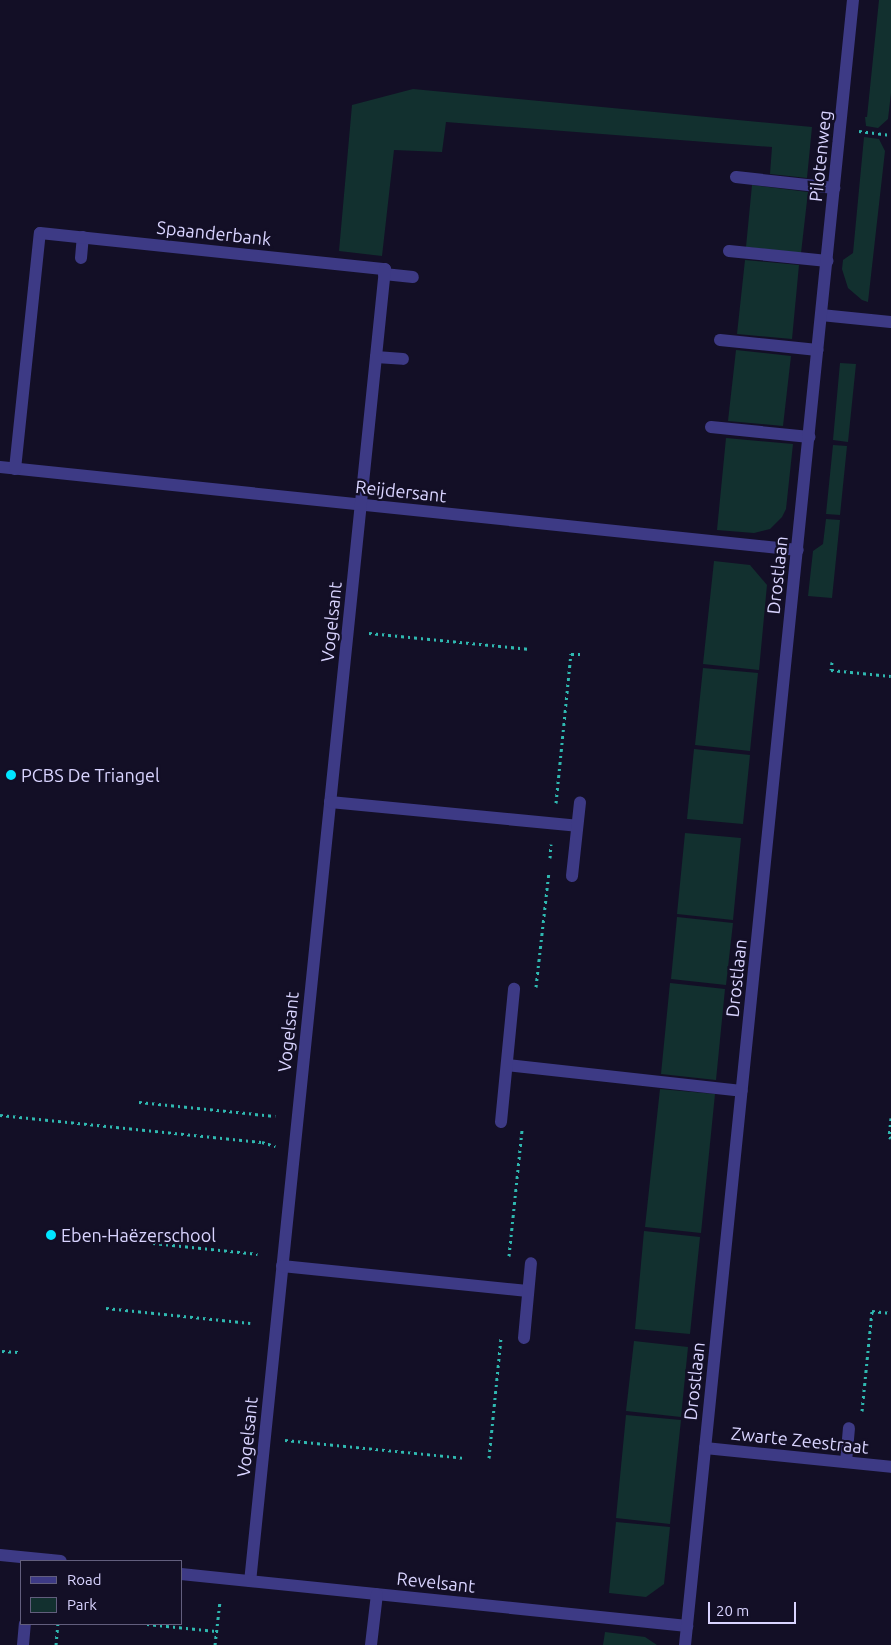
<!DOCTYPE html>
<meta charset="utf-8">
<style>
body{margin:0}
#map{position:relative;width:891px;height:1645px;overflow:hidden;background:#130f26;font-family:Ubuntu,sans-serif}
div>[style]{position:absolute}
.green>*{inset:0;background:#12302f}
.path>*{height:3px;margin-top:-1.5px;transform-origin:0;background:repeating-linear-gradient(90deg,#2fb8b0 0 2.5px,transparent 0 6.5px)}
.service>*{height:12px;margin:-6px;padding:0 6px;transform-origin:6px;border-radius:6px;background:#3d3a85}
.minor>*{height:12px;margin:-6px;padding:0 6px;transform-origin:6px;border-radius:6px;background:#3d3a85}
.tertiary>*{height:12px;margin:-6px;padding:0 6px;transform-origin:6px;border-radius:6px;background:#3d3a85}
.dots>*{width:14px;height:14px;translate:-50% -50%;box-sizing:border-box;border:2px solid #130f26;border-radius:50%}
span{translate:-50% -50%;white-space:nowrap;text-align:center;line-height:1.15;-webkit-text-stroke:4.5px #130f26;paint-order:stroke}
.street-label{font-size:18px;color:#d9d4ff}
.poi-label{font-size:18px;color:#d9d4ff}
.left{translate:0 -50%;text-align:left}
.legend{position:absolute;left:20px;top:1560px;width:162px;height:65px;box-sizing:border-box;background:#130f26;border:1px solid #625e7d;margin:0;padding:6px 9px;list-style:none;font-size:15px;color:#d9d4ff}
.legend li{display:flex;align-items:center;gap:10px;height:25px}
.legend b{width:25px;border:1px solid #625e7d}
.scale{position:absolute;left:708px;top:1602px;width:88px;height:22px;box-sizing:border-box;border:2px solid #d9d4ff;border-top:0;padding-left:6px;font-size:15px;line-height:18px;white-space:nowrap;color:#d9d4ff;-webkit-text-stroke:4px #130f26;paint-order:stroke}
</style>
<div id="map">
<div class="green">
<i style="clip-path:polygon(879px 0,891px 0,891px 93px,888px 119px,878px 128px,866px 126px,865px 117px,867px 117px)"></i>
<i style="clip-path:polygon(413px 89px,812px 127px,807px 178px,770px 174px,772px 147px,446px 122px,442px 152px,394px 150px,382px 256px,339px 251px,352px 105px)"></i>
<i style="clip-path:polygon(864px 137px,879px 139px,885px 151px,868px 302px,862px 300px,848px 288px,842px 269px,843px 260px,853px 253px)"></i>
<i style="clip-path:polygon(752px 185px,808px 192px,801px 253px,746px 247px)"></i>
<i style="clip-path:polygon(745px 260px,799px 265px,792px 339px,737px 334px)"></i>
<i style="clip-path:polygon(736px 350px,791px 356px,783px 426px,728px 421px)"></i>
<i style="clip-path:polygon(840px 363px,856px 364px,848px 442px,833px 440px)"></i>
<i style="clip-path:polygon(726px 438px,793px 444px,786px 509px,782px 517px,770px 529px,754px 533px,717px 530px)"></i>
<i style="clip-path:polygon(833px 445px,847px 446px,840px 515px,826px 514px)"></i>
<i style="clip-path:polygon(826px 519px,840px 520px,832px 598px,808px 596px,813px 551px,823px 544px)"></i>
<i style="clip-path:polygon(714px 561px,750px 565px,767px 585px,759px 670px,703px 664px)"></i>
<i style="clip-path:polygon(703px 668px,758px 673px,750px 751px,695px 745px)"></i>
<i style="clip-path:polygon(694px 749px,750px 755px,743px 824px,687px 819px)"></i>
<i style="clip-path:polygon(685px 833px,741px 838px,733px 920px,677px 914px)"></i>
<i style="clip-path:polygon(677px 917px,733px 923px,726px 985px,671px 979px)"></i>
<i style="clip-path:polygon(670px 983px,725px 989px,716px 1080px,661px 1074px)"></i>
<i style="clip-path:polygon(660px 1089px,715px 1094px,701px 1233px,645px 1227px)"></i>
<i style="clip-path:polygon(644px 1231px,700px 1237px,690px 1334px,635px 1329px)"></i>
<i style="clip-path:polygon(634px 1341px,688px 1347px,681px 1417px,626px 1411px)"></i>
<i style="clip-path:polygon(626px 1415px,681px 1420px,670px 1524px,616px 1518px)"></i>
<i style="clip-path:polygon(616px 1522px,670px 1527px,664px 1584px,646px 1597px,609px 1593px)"></i>
<i style="clip-path:polygon(605px 1632px,645px 1637px,657px 1645px,603px 1645px)"></i>
</div>
<div class="path">
<i style="left:859px;top:131px;width:32px;rotate:7deg"></i>
<i style="left:369px;top:633px;width:162px;rotate:5.7deg"></i>
<i style="left:832px;top:662px;width:8px;rotate:97deg"></i>
<i style="left:831px;top:670px;width:60px;rotate:5.7deg"></i>
<i style="left:556px;top:803px;width:150px;rotate:-84.3deg"></i>
<i style="left:571px;top:654px;width:12px"></i>
<i style="left:550px;top:858px;width:14px;rotate:-86deg"></i>
<i style="left:536px;top:987px;width:116px;rotate:-83.6deg"></i>
<i style="left:139px;top:1102px;width:137px;rotate:5.9deg"></i>
<i style="left:0;top:1115px;width:263px;rotate:5.9deg"></i>
<i style="left:262px;top:1142px;width:14px;rotate:17deg"></i>
<i style="left:891px;top:1118px;width:19px;rotate:96deg"></i>
<i style="left:889px;top:1137px;width:2px;rotate:27deg"></i>
<i style="left:153px;top:1243px;width:105px;rotate:6deg"></i>
<i style="left:509px;top:1256px;width:127px;rotate:-84.1deg"></i>
<i style="left:106px;top:1308px;width:145px;rotate:5.9deg"></i>
<i style="left:2px;top:1351px;width:16px;rotate:4deg"></i>
<i style="left:862px;top:1411px;width:100px;rotate:-84.3deg"></i>
<i style="left:872px;top:1311px;width:19px;rotate:6deg"></i>
<i style="left:285px;top:1440px;width:180px;rotate:5.7deg"></i>
<i style="left:489px;top:1458px;width:122px;rotate:-84.3deg"></i>
<i style="left:147px;top:1624px;width:69px;rotate:5.8deg"></i>
<i style="left:56px;top:1645px;width:21px;rotate:-85deg"></i>
<i style="left:215px;top:1645px;width:44px;rotate:-83.5deg"></i>
</div>
<div class="service">
<i style="left:736px;top:177px;width:99px;rotate:6.4deg"></i>
<i style="left:729px;top:251px;width:99px;rotate:5.8deg"></i>
<i style="left:81px;top:258px;width:21px;rotate:-85deg"></i>
<i style="left:384px;top:274px;width:29px;rotate:6deg"></i>
<i style="left:720px;top:340px;width:98px;rotate:5.9deg"></i>
<i style="left:376px;top:357px;width:27px;rotate:4deg"></i>
<i style="left:711px;top:427px;width:99px;rotate:5.8deg"></i>
<i style="left:507px;top:1065px;width:236px;rotate:6.3deg"></i>
<i style="left:501px;top:1122px;width:134px;rotate:-84.4deg"></i>
<i style="left:846px;top:1462px;width:34px;rotate:-85deg"></i>
</div>
<div class="minor">
<i style="left:821px;top:315px;width:70px;rotate:5.7deg"></i>
<i style="left:0;top:467px;width:802px;rotate:5.94deg"></i>
<i style="left:15px;top:469px;width:237px;rotate:-84deg"></i>
<i style="left:40px;top:233px;width:347px;rotate:6deg"></i>
<i style="left:385px;top:269px;width:1319px;rotate:95.87deg"></i>
<i style="left:330px;top:802px;width:248px;rotate:5.5deg"></i>
<i style="left:572px;top:876px;width:74px;rotate:-83.8deg"></i>
<i style="left:282px;top:1266px;width:247px;rotate:5.8deg"></i>
<i style="left:524px;top:1338px;width:75px;rotate:-84.7deg"></i>
<i style="left:705px;top:1448px;width:187px;rotate:5.8deg"></i>
<i style="left:0;top:1555px;width:61px;rotate:5.6deg"></i>
<i style="left:181px;top:1574px;width:509px;rotate:5.87deg"></i>
<i style="left:23px;top:1645px;width:21px;rotate:-85deg"></i>
<i style="left:371px;top:1645px;width:51px;rotate:-83.3deg"></i>
</div>
<div class="tertiary">
<i style="left:685px;top:1645px;width:1654px;rotate:-84.17deg"></i>
</div>
<div class="dots">
<i style="left:11px;top:775px;background:#00e5ff"></i>
<i style="left:51px;top:1235px;background:#00e5ff"></i>
</div>
<div class="street-label">
<span style="left:820px;top:156px;rotate:-84deg">Pilotenweg</span>
<span style="left:214px;top:233px;rotate:6deg">Spaanderbank</span>
<span style="left:401px;top:491px;rotate:6deg">Reijdersant</span>
<span style="left:777px;top:575px;rotate:-84deg">Drostlaan</span>
<span style="left:331px;top:622px;rotate:-84deg">Vogelsant</span>
<span style="left:736px;top:978px;rotate:-84deg">Drostlaan</span>
<span style="left:288px;top:1032px;rotate:-84deg">Vogelsant</span>
<span style="left:694px;top:1381px;rotate:-84deg">Drostlaan</span>
<span style="left:247px;top:1437px;rotate:-84deg">Vogelsant</span>
<span style="left:800px;top:1440px;rotate:6deg">Zwarte Zeestraat</span>
<span style="left:436px;top:1582px;rotate:6deg">Revelsant</span>
</div>
<div class="poi-label">
<span class="left" style="left:21px;top:775px">PCBS De Triangel</span>
<span class="left" style="left:61px;top:1235px">Eben-Haëzerschool</span>
</div>
<ul class="legend">
<li><b style="height:6px;background:#3d3a85"></b>Road</li>
<li><b style="height:14px;background:#12302f"></b>Park</li>
</ul>
<div class="scale">20 m</div>
</div>
